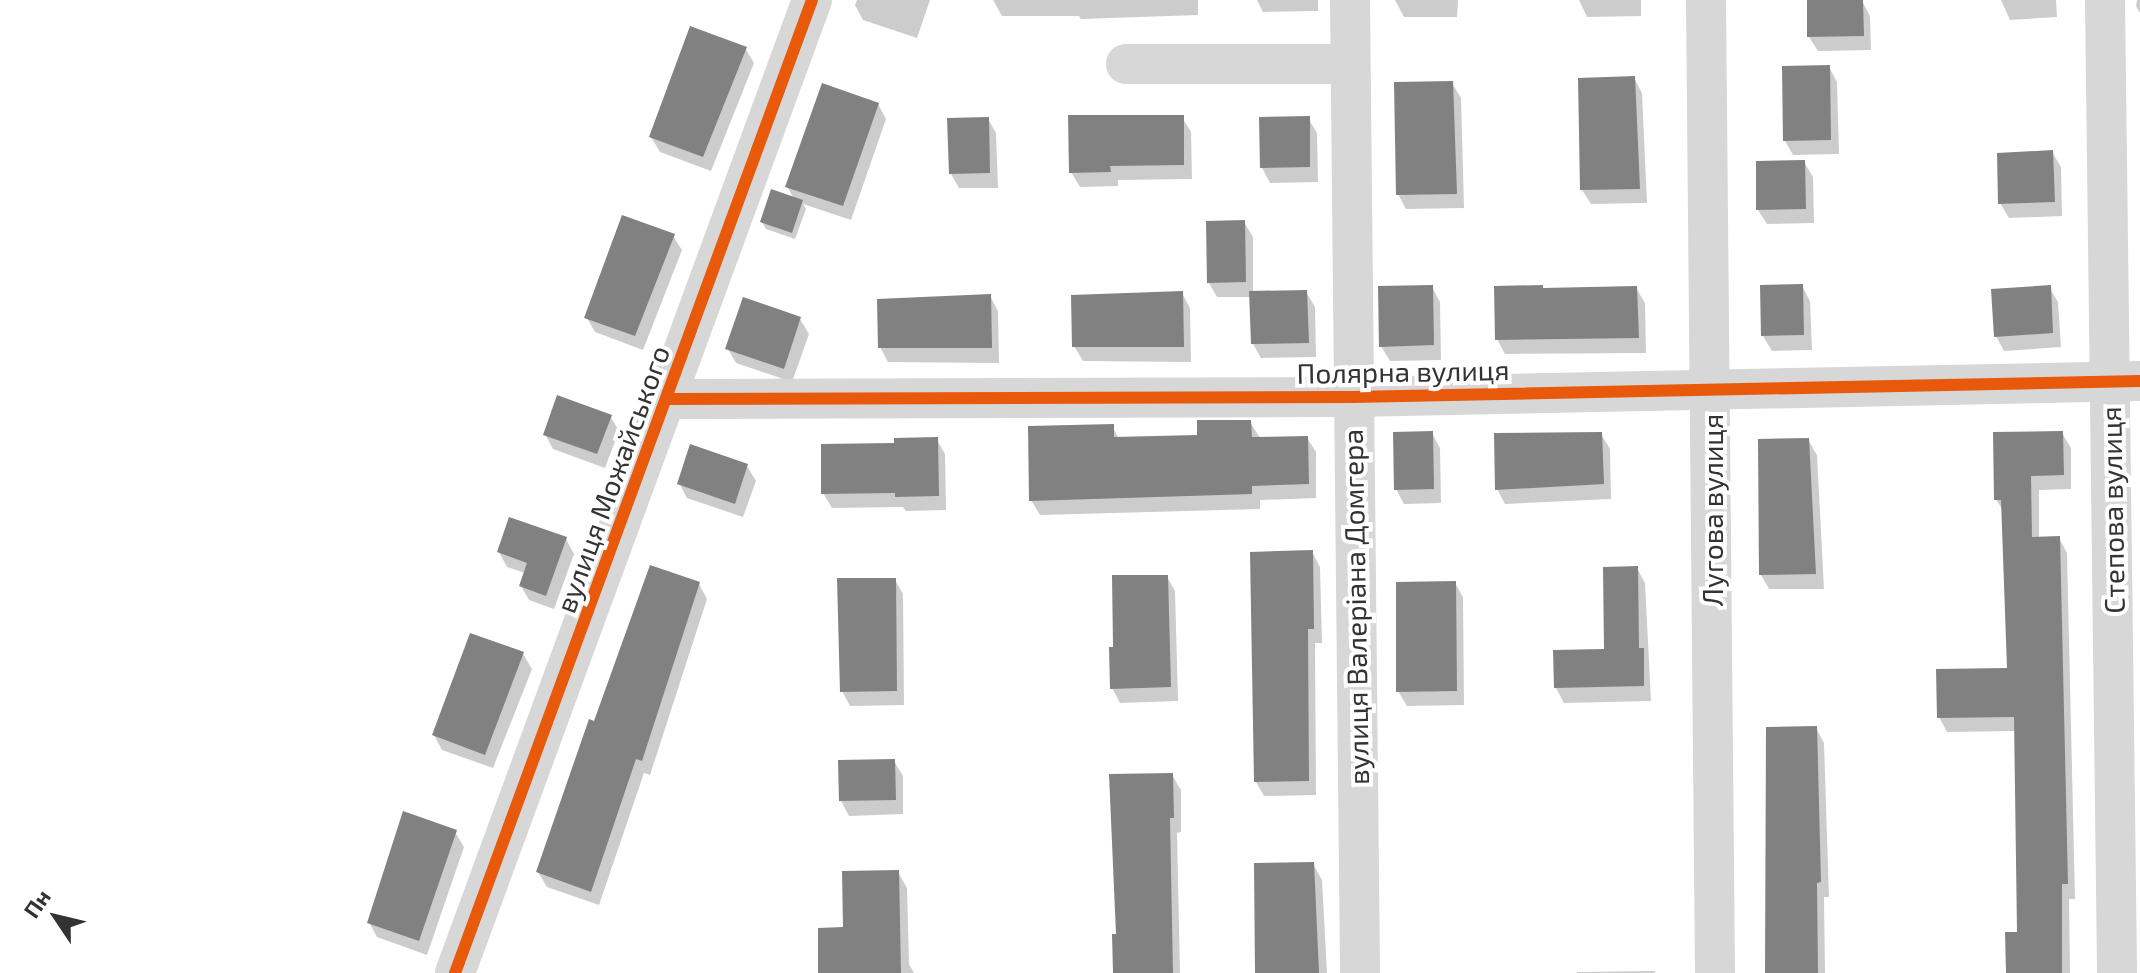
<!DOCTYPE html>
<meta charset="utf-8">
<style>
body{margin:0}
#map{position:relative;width:2140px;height:973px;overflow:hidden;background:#fff;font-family:"Exo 2",sans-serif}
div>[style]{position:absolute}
.shadow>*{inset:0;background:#0003}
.building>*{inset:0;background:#818181}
.minor>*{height:40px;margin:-20px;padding:0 20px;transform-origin:20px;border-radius:20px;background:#d7d7d7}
.cycleway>*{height:12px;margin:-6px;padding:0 6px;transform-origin:6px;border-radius:6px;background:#e8590c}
span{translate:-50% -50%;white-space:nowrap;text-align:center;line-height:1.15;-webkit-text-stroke:8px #fff;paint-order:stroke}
.street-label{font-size:28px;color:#333}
.north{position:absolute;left:16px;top:877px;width:80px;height:80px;-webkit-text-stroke:6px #fff;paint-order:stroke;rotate:305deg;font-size:22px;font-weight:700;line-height:32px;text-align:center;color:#333}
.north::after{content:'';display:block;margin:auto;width:28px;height:36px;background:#333;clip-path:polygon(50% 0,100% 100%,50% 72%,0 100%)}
</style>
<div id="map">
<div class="shadow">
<i style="clip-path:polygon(857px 0,930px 0,917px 38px,863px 20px,855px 5px)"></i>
<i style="clip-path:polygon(993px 0,1198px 0,1198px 15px,1081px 19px,1079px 16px,1002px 16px)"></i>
<i style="clip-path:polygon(1257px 0,1318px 0,1318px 11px,1263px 12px)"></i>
<i style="clip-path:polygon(1395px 0,1458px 0,1457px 17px,1404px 17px)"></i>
<i style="clip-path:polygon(1579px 0,1641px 0,1641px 16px,1587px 17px)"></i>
<i style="clip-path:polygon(2001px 0,2056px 0,2057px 17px,2010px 20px)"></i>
<i style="clip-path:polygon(2137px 0,2140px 0,2140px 13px,2136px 6px)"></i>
<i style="clip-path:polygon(1862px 1px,1870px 16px,1871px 50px,1818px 51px,1809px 37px)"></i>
<i style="clip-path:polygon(745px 48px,754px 63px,711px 171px,660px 152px,651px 137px)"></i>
<i style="clip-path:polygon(1829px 67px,1837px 82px,1839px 154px,1793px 155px,1785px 141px)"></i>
<i style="clip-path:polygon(1634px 78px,1642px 93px,1647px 203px,1591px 204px,1582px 190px)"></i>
<i style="clip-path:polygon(1452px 83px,1461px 98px,1464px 208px,1406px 209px,1398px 194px)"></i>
<i style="clip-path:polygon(878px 104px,886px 119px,851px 220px,803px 204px,806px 209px,795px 239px,766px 229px,762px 222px,794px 199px,787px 186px)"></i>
<i style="clip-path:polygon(1182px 117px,1191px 132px,1192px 179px,1118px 180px,1118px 186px,1080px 187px,1071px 172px)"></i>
<i style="clip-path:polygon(1308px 118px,1317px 133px,1318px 182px,1270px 183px,1262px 168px)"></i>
<i style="clip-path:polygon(988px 119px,996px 133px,998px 188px,959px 188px,951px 174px)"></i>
<i style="clip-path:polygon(2052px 152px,2061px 167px,2062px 216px,2009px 218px,2000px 203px)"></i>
<i style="clip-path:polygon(1804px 162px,1813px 177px,1814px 223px,1767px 224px,1758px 210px)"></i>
<i style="clip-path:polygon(1244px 222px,1253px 237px,1253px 293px,1306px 292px,1315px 307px,1316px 357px,1261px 358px,1253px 344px,1251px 297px,1217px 297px,1209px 283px)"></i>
<i style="clip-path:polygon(673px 236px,682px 250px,643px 350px,595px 332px,587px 318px)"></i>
<i style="clip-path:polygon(1802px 286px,1810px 301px,1812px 350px,1772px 351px,1763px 336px)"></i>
<i style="clip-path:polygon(1432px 287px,1440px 302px,1441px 360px,1390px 361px,1381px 346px)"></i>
<i style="clip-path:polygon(2049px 287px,2058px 302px,2061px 347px,2004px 351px,1996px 336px)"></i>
<i style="clip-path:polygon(1636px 288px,1645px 303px,1646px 353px,1505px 354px,1497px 339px,1544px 290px)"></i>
<i style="clip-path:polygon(1182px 293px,1190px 308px,1191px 362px,1083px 361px,1074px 346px)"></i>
<i style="clip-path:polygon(990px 296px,998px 311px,999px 363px,888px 362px,880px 347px)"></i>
<i style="clip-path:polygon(800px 319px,809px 334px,792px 382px,736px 363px,728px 349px)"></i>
<i style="clip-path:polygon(610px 416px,619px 431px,605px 468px,553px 449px,545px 434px)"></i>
<i style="clip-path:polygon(1250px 422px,1260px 438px,1307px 438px,1316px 452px,1316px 498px,1260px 500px,1260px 509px,1040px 515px,1031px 500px,1112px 426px,1119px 439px,1199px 437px)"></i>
<i style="clip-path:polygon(1432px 433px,1440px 448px,1441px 503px,1404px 504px,1396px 489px)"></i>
<i style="clip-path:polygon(2062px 433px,2071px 448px,2071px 489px,2039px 490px,2039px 539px,2059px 538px,2067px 553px,2075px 899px,2069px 899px,2070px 973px,2008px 973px,2019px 934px,2016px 731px,1947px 732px,1939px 717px,2009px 670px,2003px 511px,1996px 499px)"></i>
<i style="clip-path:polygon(1601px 434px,1610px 449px,1611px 499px,1505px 504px,1497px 489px)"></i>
<i style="clip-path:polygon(937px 440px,945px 454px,946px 510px,906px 511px,903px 507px,832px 508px,823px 493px,896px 445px)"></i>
<i style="clip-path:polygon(1808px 440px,1817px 455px,1824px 589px,1769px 589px,1761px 575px)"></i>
<i style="clip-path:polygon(747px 466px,756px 481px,743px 517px,687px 498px,679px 483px)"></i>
<i style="clip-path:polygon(566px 539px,574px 554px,554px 609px,529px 600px,521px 586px,525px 573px,507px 567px,499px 552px)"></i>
<i style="clip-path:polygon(1312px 552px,1320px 567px,1322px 643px,1315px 643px,1316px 795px,1264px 796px,1256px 782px)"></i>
<i style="clip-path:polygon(1637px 568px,1645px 583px,1651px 701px,1564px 703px,1556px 688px,1606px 651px)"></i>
<i style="clip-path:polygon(1167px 577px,1175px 591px,1178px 701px,1120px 703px,1112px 688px)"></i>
<i style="clip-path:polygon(895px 580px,903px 594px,904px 705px,850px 706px,842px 691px)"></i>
<i style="clip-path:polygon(1455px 583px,1463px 597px,1464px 705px,1407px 706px,1398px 691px)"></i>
<i style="clip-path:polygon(699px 584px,707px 599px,650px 775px,644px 773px,599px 905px,547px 887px,538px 872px,595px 723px)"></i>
<i style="clip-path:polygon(523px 654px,532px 669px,493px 768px,442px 750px,434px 735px)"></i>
<i style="clip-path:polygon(1816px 728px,1824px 743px,1829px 897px,1824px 897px,1825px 973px,1768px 973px)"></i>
<i style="clip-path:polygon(894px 761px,903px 776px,903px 814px,849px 816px,841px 801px)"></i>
<i style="clip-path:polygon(1172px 775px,1181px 790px,1181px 832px,1177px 833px,1180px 973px,1115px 973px,1118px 936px)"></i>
<i style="clip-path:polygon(455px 832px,464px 847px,427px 955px,377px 937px,369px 922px)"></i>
<i style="clip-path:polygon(1313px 864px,1322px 880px,1327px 973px,1257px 973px)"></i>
<i style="clip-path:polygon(898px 872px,907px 888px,909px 964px,914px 973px,820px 973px,845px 929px)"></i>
<i style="clip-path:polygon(1654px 971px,1656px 973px,1577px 973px,1577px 972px)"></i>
</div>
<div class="building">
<i style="clip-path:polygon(1807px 0,1863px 0,1864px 36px,1807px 37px)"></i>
<i style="clip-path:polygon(690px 26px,747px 47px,703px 157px,649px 137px)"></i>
<i style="clip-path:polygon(1830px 65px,1831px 140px,1783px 141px,1782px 66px)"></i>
<i style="clip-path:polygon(1635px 76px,1640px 189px,1580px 190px,1578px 78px)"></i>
<i style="clip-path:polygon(1453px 81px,1457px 194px,1396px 195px,1394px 82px)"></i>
<i style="clip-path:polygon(822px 83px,879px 103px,843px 206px,785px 187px)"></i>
<i style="clip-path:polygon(1068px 115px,1184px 115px,1184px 165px,1110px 166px,1111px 172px,1069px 173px)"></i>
<i style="clip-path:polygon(1310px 116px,1310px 167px,1260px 168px,1259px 117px)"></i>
<i style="clip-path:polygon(989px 117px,990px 173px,949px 174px,947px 118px)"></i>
<i style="clip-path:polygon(2053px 150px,2055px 202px,1998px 204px,1997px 153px)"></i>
<i style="clip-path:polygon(1805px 160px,1806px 209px,1756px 210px,1756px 161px)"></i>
<i style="clip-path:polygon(771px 189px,803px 200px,792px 233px,760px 222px)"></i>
<i style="clip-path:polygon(622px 215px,675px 234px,635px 336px,584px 318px)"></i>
<i style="clip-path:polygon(1245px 220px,1246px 282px,1207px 283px,1206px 221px)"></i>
<i style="clip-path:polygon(1803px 284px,1804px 335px,1761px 336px,1760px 285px)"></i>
<i style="clip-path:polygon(1433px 285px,1434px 345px,1379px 347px,1378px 286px)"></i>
<i style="clip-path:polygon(1543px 285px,1543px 288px,1637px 286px,1639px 338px,1495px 340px,1494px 286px)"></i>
<i style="clip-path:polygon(2051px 285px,2053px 333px,1994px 337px,1991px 289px)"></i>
<i style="clip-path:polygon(1307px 290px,1309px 343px,1251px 344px,1249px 291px)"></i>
<i style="clip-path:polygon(1183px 291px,1184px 347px,1072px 347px,1071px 295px)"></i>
<i style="clip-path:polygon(991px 294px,992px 348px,878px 348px,877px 299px)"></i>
<i style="clip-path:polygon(743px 297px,801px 317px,784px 369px,725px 349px)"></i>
<i style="clip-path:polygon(557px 395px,612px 415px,597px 454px,543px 435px)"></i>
<i style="clip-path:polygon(1197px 420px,1251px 420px,1252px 437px,1308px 436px,1309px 484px,1252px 486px,1252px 494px,1029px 501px,1028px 426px,1114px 424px,1114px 437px,1197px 435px)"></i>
<i style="clip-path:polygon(1433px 431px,1434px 489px,1394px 490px,1393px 432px)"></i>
<i style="clip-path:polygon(2063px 431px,2064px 475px,2031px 476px,2032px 537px,2060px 536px,2068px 884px,2062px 884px,2062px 973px,2006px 973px,2005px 932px,2017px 932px,2014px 717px,1937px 718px,1936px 669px,2007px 668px,2001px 500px,1994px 500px,1993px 432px)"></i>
<i style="clip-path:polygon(1602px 432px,1604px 484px,1495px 490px,1494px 433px)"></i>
<i style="clip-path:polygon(938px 437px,939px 496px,895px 497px,895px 493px,821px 494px,821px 444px,894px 443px,894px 438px)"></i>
<i style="clip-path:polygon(1809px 438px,1816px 574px,1759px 575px,1758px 439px)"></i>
<i style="clip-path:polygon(690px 444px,748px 464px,735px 504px,677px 484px)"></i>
<i style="clip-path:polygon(509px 517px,567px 537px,546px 596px,519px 586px,527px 563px,497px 552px)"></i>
<i style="clip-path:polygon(1313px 550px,1314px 629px,1308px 629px,1309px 781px,1254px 782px,1250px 552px)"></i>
<i style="clip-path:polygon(650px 565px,700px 582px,642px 761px,636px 759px,591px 892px,536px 872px,589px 719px,594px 721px)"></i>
<i style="clip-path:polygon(1638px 566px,1639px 648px,1644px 648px,1644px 686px,1554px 688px,1553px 650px,1604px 649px,1603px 567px)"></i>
<i style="clip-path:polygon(1112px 575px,1168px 575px,1171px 687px,1110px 689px,1109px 647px,1113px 647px)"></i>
<i style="clip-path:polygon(837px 578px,896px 578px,897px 691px,840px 692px)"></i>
<i style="clip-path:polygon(1456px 581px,1457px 691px,1396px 692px,1396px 582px)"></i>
<i style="clip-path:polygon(470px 633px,524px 652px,485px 755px,432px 735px)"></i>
<i style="clip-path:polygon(1817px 726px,1821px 882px,1817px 883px,1818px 973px,1765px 973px,1766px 727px)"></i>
<i style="clip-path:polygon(895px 759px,896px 800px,839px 801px,838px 760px)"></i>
<i style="clip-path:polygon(1173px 773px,1174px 818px,1170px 818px,1173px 973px,1113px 973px,1112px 934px,1116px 934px,1109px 774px)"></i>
<i style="clip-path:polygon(403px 811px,457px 830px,419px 941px,367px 923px)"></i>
<i style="clip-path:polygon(1314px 862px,1319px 973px,1255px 973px,1254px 863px)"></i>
<i style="clip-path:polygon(899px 870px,901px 973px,818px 973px,818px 928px,843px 927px,842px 871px)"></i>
</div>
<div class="minor">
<i style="left:1350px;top:0;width:973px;rotate:89.41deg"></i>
<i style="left:1706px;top:0;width:973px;rotate:89.47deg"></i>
<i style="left:2105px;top:0;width:973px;rotate:89.29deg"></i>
<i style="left:1126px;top:64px;width:224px"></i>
<i style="left:668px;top:399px;width:684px;rotate:-0.17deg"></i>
<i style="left:1352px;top:397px;width:788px;rotate:-1.16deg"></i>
<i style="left:455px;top:973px;width:1036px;rotate:-69.85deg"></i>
</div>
<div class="cycleway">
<i style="left:668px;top:399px;width:684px;rotate:-0.17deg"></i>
<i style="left:1352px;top:397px;width:788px;rotate:-1.16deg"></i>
<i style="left:455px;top:973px;width:1036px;rotate:-69.85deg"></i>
</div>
<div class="street-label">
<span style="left:1403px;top:371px;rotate:-1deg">Полярна вулиця</span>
<span style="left:612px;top:479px;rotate:-70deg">вулиця Можайського</span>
<span style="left:1712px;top:510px;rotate:-90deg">Лугова вулиця</span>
<span style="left:2112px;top:510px;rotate:-91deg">Степова вулиця</span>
<span style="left:1355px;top:607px;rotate:-91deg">вулиця Валеріана Домгера</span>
</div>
<div class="north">Пн</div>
</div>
